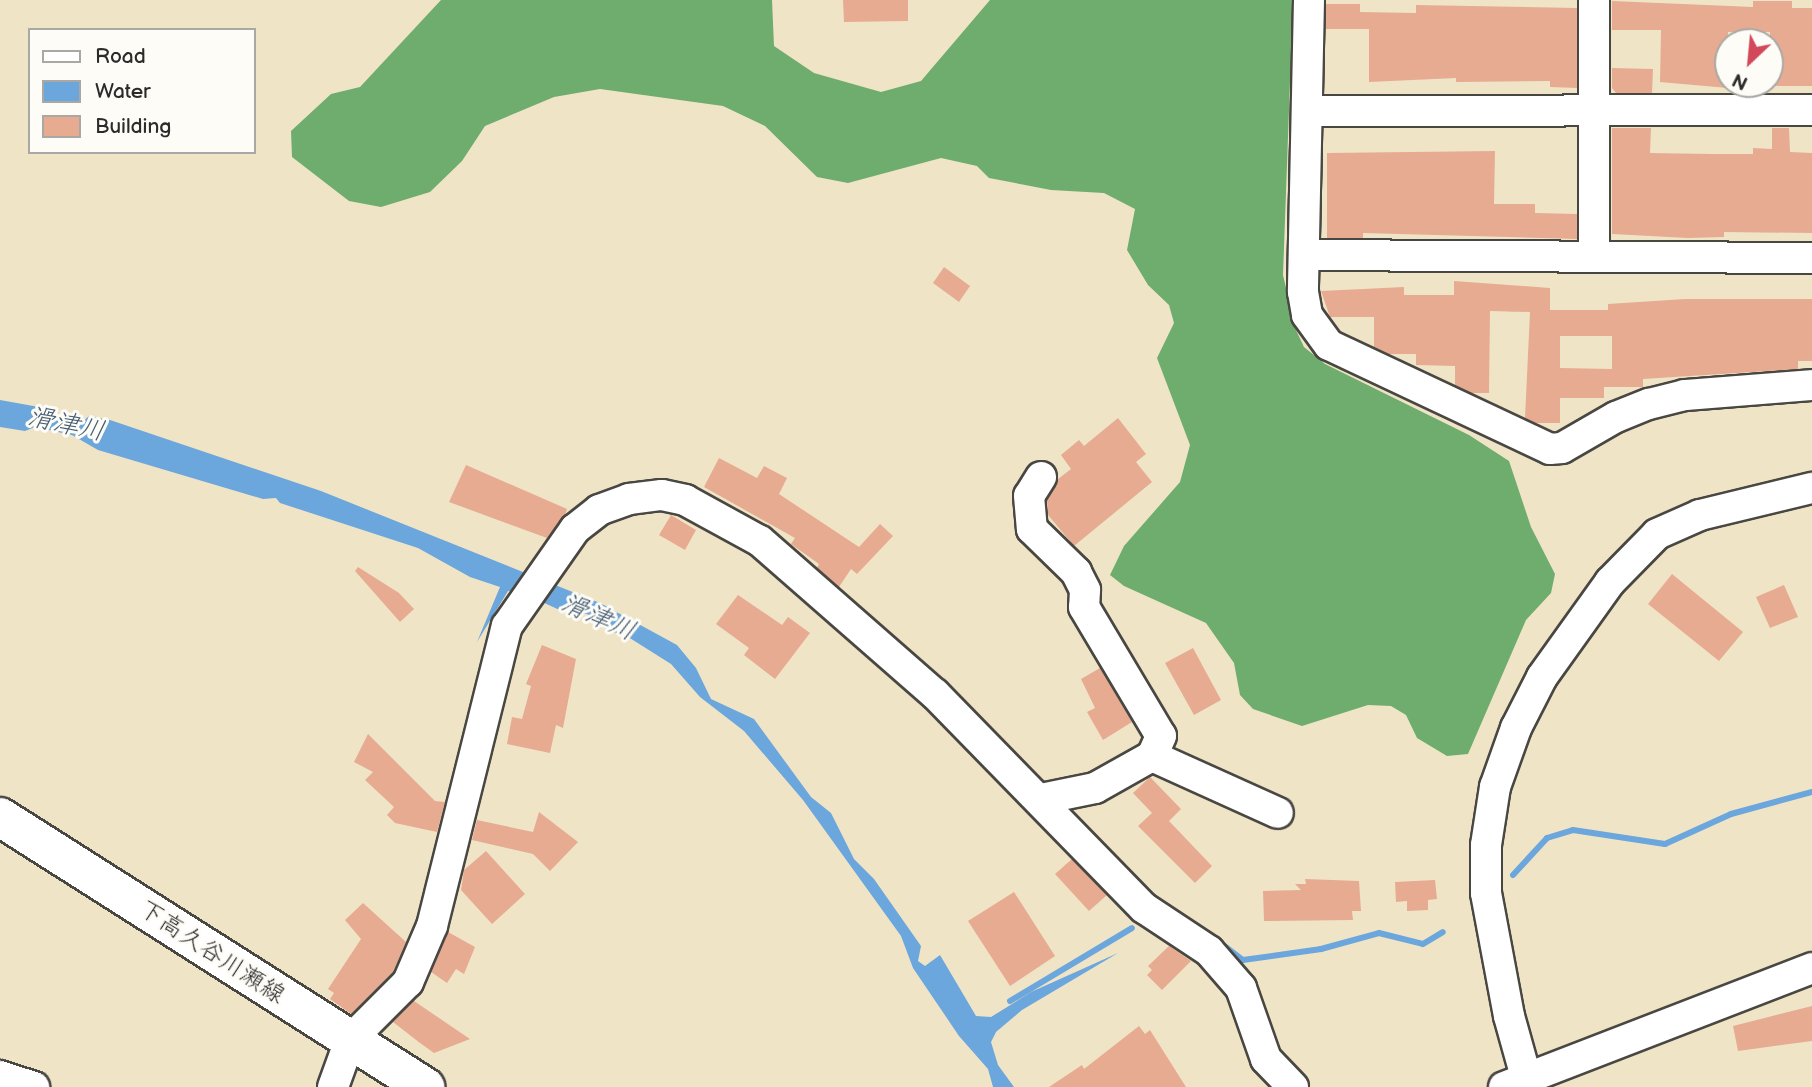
<!DOCTYPE html>
<meta charset="utf-8">
<style>
body{margin:0}
#map{position:relative;width:1812px;height:1087px;overflow:hidden;background:#f0e4c7;font-family:"Balsamiq Sans","Klee One",sans-serif}
div>[style]{position:absolute}
.forest>*{inset:0;background:#6ead6e}
.water>*{inset:0;background:#6ba6dc}
.stream>*{height:6px;margin:-3px;padding:0 3px;transform-origin:3px;border-radius:3px;background:#6ba6dc}
.building>*{inset:0;background:#e7ab91}
.roads{filter:drop-shadow(2px 0 #494742) drop-shadow(-2px 0 #494742) drop-shadow(0 2px #494742) drop-shadow(0 -2px #494742)}
.minor>*{height:30px;margin:-15px;padding:0 15px;transform-origin:15px;border-radius:15px;background:#fff}
.major>*{height:38px;margin:-19px;padding:0 19px;transform-origin:19px;border-radius:19px;background:#fff}
span{translate:-50% -50%;white-space:nowrap;text-align:center;line-height:1.15;-webkit-text-stroke:6px #fdfcf7;paint-order:stroke}
.street-label{font-size:24px;color:#2b2b2b}
.water-label{font-size:26px;color:#455c72;font-style:italic}
.legend{position:absolute;left:28px;top:28px;width:228px;height:126px;box-sizing:border-box;background:#fdfcf7;border:2px solid #a9a8a5;margin:0;padding:9px 12px;list-style:none;font-size:21px;color:#2b2b2b}
.legend li{display:flex;align-items:center;gap:14px;height:35px}
.legend b{width:35px;border:2px solid #a9a8a5}
.north{position:absolute;left:1714px;top:28px;width:70px;height:70px;box-sizing:border-box;background:#fdfcf7;border:2px solid #a9a8a5;border-radius:50%;rotate:206deg;font-size:19px;font-weight:700;line-height:28px;text-align:center;color:#2b2b2b}
.north::after{content:'';display:block;margin:auto;width:24px;height:32px;background:#d1495b;clip-path:polygon(50% 0,100% 100%,50% 72%,0 100%)}
</style>
<div id="map">
<div class="forest">
<i style="clip-path:polygon(441px 0,772px 0,774px 46px,814px 73px,881px 92px,921px 81px,990px 0,1293px 0,1283px 275px,1296px 330px,1304px 347px,1325px 364px,1469px 435px,1509px 461px,1531px 527px,1555px 574px,1551px 593px,1526px 620px,1468px 754px,1447px 756px,1417px 738px,1406px 715px,1391px 706px,1368px 705px,1302px 726px,1253px 709px,1240px 695px,1234px 663px,1206px 623px,1124px 586px,1110px 575px,1124px 546px,1180px 482px,1190px 445px,1157px 358px,1174px 323px,1169px 305px,1148px 285px,1127px 250px,1135px 209px,1104px 193px,1051px 190px,989px 178px,977px 166px,941px 158px,848px 183px,817px 177px,765px 126px,723px 106px,600px 89px,554px 97px,485px 126px,462px 161px,430px 192px,381px 207px,349px 201px,292px 157px,291px 131px,331px 94px,360px 87px)"></i>
</div>
<div class="water">
<i style="clip-path:polygon(0 400px,50px 409px,65px 421px,79px 425px,89px 416px,110px 420px,321px 491px,600px 603px,677px 645px,696px 668px,711px 699px,754px 719px,811px 797px,831px 813px,854px 859px,874px 879px,921px 946px,918px 961px,925px 966px,940px 955px,976px 1016px,991px 1017px,1031px 992px,1118px 953px,1022px 1010px,996px 1032px,991px 1042px,998px 1065px,1014px 1087px,993px 1087px,988px 1069px,959px 1036px,913px 968px,901px 936px,803px 800px,744px 731px,700px 697px,671px 664px,625px 635px,608px 631px,587px 614px,564px 612px,518px 591px,508px 591px,477px 642px,500px 587px,470px 577px,418px 548px,280px 503px,276px 498px,263px 499px,98px 450px,72px 435px,35px 427px,25px 431px,0 427px)"></i>
</div>
<div class="stream">
<i style="left:1513px;top:875px;width:50px;rotate:-47.4deg"></i>
<i style="left:1547px;top:838px;width:27px;rotate:-17deg"></i>
<i style="left:1573px;top:830px;width:93px;rotate:8.7deg"></i>
<i style="left:1665px;top:844px;width:72px;rotate:-24.4deg"></i>
<i style="left:1731px;top:814px;width:84px;rotate:-15.2deg"></i>
<i style="left:1178px;top:916px;width:24px;rotate:28deg"></i>
<i style="left:1219px;top:942px;width:30px;rotate:37deg"></i>
<i style="left:1243px;top:960px;width:79px;rotate:-8deg"></i>
<i style="left:1321px;top:949px;width:60px;rotate:-15.4deg"></i>
<i style="left:1379px;top:933px;width:45px;rotate:14deg"></i>
<i style="left:1423px;top:944px;width:23px;rotate:-31deg"></i>
<i style="left:1010px;top:1001px;width:142px;rotate:-30.9deg"></i>
</div>
<div class="building">
<i style="clip-path:polygon(843px 0,908px 0,908px 21px,844px 22px)"></i>
<i style="clip-path:polygon(1612px 1px,1753px 7px,1753px 1px,1792px 1px,1792px 8px,1812px 8px,1812px 86px,1770px 86px,1770px 32px,1728px 32px,1728px 88px,1660px 82px,1661px 30px,1612px 30px)"></i>
<i style="clip-path:polygon(1326px 4px,1360px 4px,1360px 12px,1416px 13px,1416px 5px,1577px 8px,1577px 88px,1550px 87px,1550px 81px,1456px 82px,1456px 78px,1369px 82px,1369px 29px,1326px 29px)"></i>
<i style="clip-path:polygon(1612px 68px,1653px 69px,1652px 93px,1616px 93px,1612px 88px)"></i>
<i style="clip-path:polygon(1612px 128px,1651px 128px,1650px 153px,1711px 154px,1753px 154px,1753px 148px,1772px 149px,1772px 128px,1789px 128px,1790px 152px,1812px 153px,1812px 233px,1724px 232px,1724px 237px,1688px 238px,1612px 234px)"></i>
<i style="clip-path:polygon(1495px 151px,1494px 204px,1535px 204px,1535px 213px,1577px 214px,1577px 239px,1363px 233px,1363px 238px,1327px 238px,1327px 153px)"></i>
<i style="clip-path:polygon(944px 267px,970px 286px,959px 302px,933px 283px)"></i>
<i style="clip-path:polygon(evenodd,1454px 281px,1550px 288px,1550px 310px,1608px 310px,1608px 304px,1685px 299px,1812px 299px,1812px 361px,1798px 361px,1798px 369px,1643px 379px,1643px 387px,1604px 387px,1604px 398px,1560px 398px,1560px 423px,1535px 423px,1525px 418px,1530px 312px,1490px 311px,1489px 393px,1471px 393px,1455px 385px,1455px 366px,1416px 365px,1416px 354px,1389px 354px,1374px 347px,1374px 317px,1330px 317px,1321px 291px,1404px 287px,1404px 295px,1454px 295px,1454px 281px,1560px 336px,1612px 336px,1612px 369px,1560px 368px,1560px 336px)"></i>
<i style="clip-path:polygon(1118px 418px,1146px 454px,1136px 462px,1152px 482px,1074px 546px,1048px 515px,1047px 500px,1058px 479px,1071px 469px,1061px 455px,1079px 440px,1084px 446px)"></i>
<i style="clip-path:polygon(719px 458px,757px 478px,764px 466px,787px 478px,779px 494px,859px 547px,880px 524px,893px 536px,857px 574px,851px 569px,839px 587px,817px 568px,819px 564px,791px 544px,795px 538px,704px 487px)"></i>
<i style="clip-path:polygon(466px 465px,567px 509px,565px 515px,547px 538px,449px 502px)"></i>
<i style="clip-path:polygon(671px 515px,696px 530px,685px 550px,659px 535px)"></i>
<i style="clip-path:polygon(358px 567px,399px 593px,414px 609px,400px 622px,355px 571px)"></i>
<i style="clip-path:polygon(1672px 574px,1743px 632px,1719px 661px,1648px 604px)"></i>
<i style="clip-path:polygon(1784px 585px,1798px 617px,1770px 628px,1756px 597px)"></i>
<i style="clip-path:polygon(738px 595px,782px 625px,788px 617px,810px 633px,775px 679px,744px 655px,749px 648px,716px 624px)"></i>
<i style="clip-path:polygon(542px 645px,576px 659px,563px 728px,556px 725px,550px 753px,507px 744px,512px 717px,522px 719px,531px 686px,526px 684px)"></i>
<i style="clip-path:polygon(1193px 648px,1221px 700px,1194px 715px,1165px 663px)"></i>
<i style="clip-path:polygon(1100px 668px,1132px 722px,1103px 740px,1087px 712px,1095px 708px,1081px 679px)"></i>
<i style="clip-path:polygon(368px 734px,435px 801px,445px 802px,437px 832px,395px 823px,387px 815px,394px 807px,365px 780px,373px 772px,354px 762px)"></i>
<i style="clip-path:polygon(1150px 777px,1181px 809px,1169px 821px,1212px 866px,1195px 883px,1138px 826px,1152px 813px,1133px 793px)"></i>
<i style="clip-path:polygon(539px 812px,578px 842px,550px 871px,533px 854px,472px 840px,477px 820px,533px 832px)"></i>
<i style="clip-path:polygon(486px 851px,525px 894px,492px 924px,461px 890px,464px 870px)"></i>
<i style="clip-path:polygon(1072px 859px,1107px 895px,1089px 911px,1055px 874px)"></i>
<i style="clip-path:polygon(1305px 879px,1359px 881px,1361px 911px,1352px 911px,1353px 920px,1264px 921px,1263px 891px,1301px 890px,1295px 884px,1306px 884px)"></i>
<i style="clip-path:polygon(1435px 880px,1437px 899px,1428px 900px,1428px 910px,1407px 911px,1407px 901px,1396px 902px,1395px 882px)"></i>
<i style="clip-path:polygon(1014px 892px,1055px 956px,1010px 986px,968px 921px)"></i>
<i style="clip-path:polygon(363px 903px,406px 942px,393px 972px,351px 1014px,330px 999px,334px 993px,328px 989px,361px 939px,345px 920px)"></i>
<i style="clip-path:polygon(448px 932px,475px 947px,464px 974px,456px 969px,447px 983px,431px 972px)"></i>
<i style="clip-path:polygon(1169px 946px,1191px 961px,1162px 990px,1147px 975px,1152px 970px,1148px 966px)"></i>
<i style="clip-path:polygon(415px 999px,414px 1001px,470px 1039px,434px 1053px,420px 1043px,393px 1022px)"></i>
<i style="clip-path:polygon(1812px 1006px,1812px 1041px,1738px 1051px,1733px 1026px)"></i>
<i style="clip-path:polygon(1139px 1026px,1145px 1034px,1150px 1030px,1186px 1087px,1049px 1087px,1082px 1065px,1084px 1069px)"></i>
</div>
<div class="roads">
<div class="minor">
<i style="left:1309px;top:0;width:292px;rotate:91.2deg"></i>
<i style="left:1303px;top:292px;width:23px;rotate:80deg"></i>
<i style="left:1307px;top:315px;width:37px;rotate:54deg"></i>
<i style="left:1329px;top:345px;width:244px;rotate:25.2deg"></i>
<i style="left:1550px;top:449px;width:12px;rotate:-5deg"></i>
<i style="left:1562px;top:448px;width:62px;rotate:-29.9deg"></i>
<i style="left:1616px;top:417px;width:35px;rotate:-22deg"></i>
<i style="left:1649px;top:404px;width:37px;rotate:-14deg"></i>
<i style="left:1685px;top:395px;width:127px;rotate:-4.5deg"></i>
<i style="left:1307px;top:111px;width:505px;rotate:-0.11deg"></i>
<i style="left:1305px;top:255px;width:507px;rotate:0.34deg"></i>
<i style="left:1594px;top:257px;width:257px;rotate:-90deg"></i>
<i style="left:1041px;top:477px;width:22px;rotate:122deg"></i>
<i style="left:1029px;top:496px;width:33px;rotate:85deg"></i>
<i style="left:1032px;top:529px;width:62px;rotate:44.3deg"></i>
<i style="left:1076px;top:572px;width:20px;rotate:63deg"></i>
<i style="left:1085px;top:590px;width:17px;rotate:93deg"></i>
<i style="left:1084px;top:607px;width:150px;rotate:59.2deg"></i>
<i style="left:1161px;top:736px;width:22px;rotate:114deg"></i>
<i style="left:1152px;top:756px;width:65px;rotate:150.7deg"></i>
<i style="left:1095px;top:788px;width:55px;rotate:168.5deg"></i>
<i style="left:1152px;top:756px;width:138px;rotate:24.3deg"></i>
<i style="left:0;top:1076px;width:36px;rotate:18deg"></i>
<i style="left:1526px;top:1077px;width:63px;rotate:-105.6deg"></i>
<i style="left:1509px;top:1016px;width:125px;rotate:-100.6deg"></i>
<i style="left:1486px;top:893px;width:48px;rotate:-90deg"></i>
<i style="left:1486px;top:845px;width:59px;rotate:-81.2deg"></i>
<i style="left:1495px;top:787px;width:63px;rotate:-70.4deg"></i>
<i style="left:1516px;top:728px;width:57px;rotate:-63deg"></i>
<i style="left:1542px;top:677px;width:117px;rotate:-54.4deg"></i>
<i style="left:1610px;top:582px;width:67px;rotate:-45.6deg"></i>
<i style="left:1657px;top:534px;width:47px;rotate:-23.8deg"></i>
<i style="left:1700px;top:515px;width:115px;rotate:-13.6deg"></i>
<i style="left:333px;top:1087px;width:50px;rotate:-70.1deg"></i>
<i style="left:350px;top:1040px;width:82px;rotate:-45deg"></i>
<i style="left:408px;top:982px;width:61px;rotate:-66.8deg"></i>
<i style="left:432px;top:926px;width:309px;rotate:-76deg"></i>
<i style="left:507px;top:626px;width:118px;rotate:-55deg"></i>
<i style="left:575px;top:529px;width:31px;rotate:-38deg"></i>
<i style="left:599px;top:510px;width:32px;rotate:-20deg"></i>
<i style="left:629px;top:499px;width:33px;rotate:-7deg"></i>
<i style="left:662px;top:495px;width:24px;rotate:12deg"></i>
<i style="left:685px;top:500px;width:85px;rotate:28.7deg"></i>
<i style="left:760px;top:541px;width:232px;rotate:41.2deg"></i>
<i style="left:935px;top:694px;width:299px;rotate:45.7deg"></i>
<i style="left:1144px;top:908px;width:78px;rotate:33.5deg"></i>
<i style="left:1209px;top:951px;width:49px;rotate:49.1deg"></i>
<i style="left:1241px;top:988px;width:75px;rotate:70.6deg"></i>
<i style="left:1266px;top:1059px;width:39px;rotate:46deg"></i>
<i style="left:1504px;top:1087px;width:330px;rotate:-21.1deg"></i>
</div>
<div class="major">
<i style="left:0;top:817px;width:504px;rotate:32.43deg"></i>
</div>
</div>
<div class="street-label">
<span style="left:212px;top:952px;rotate:33deg">下高久谷川瀬線</span>
</div>
<div class="water-label">
<span style="left:66px;top:425px;rotate:12deg">滑津川</span>
<span style="left:598px;top:618px;rotate:24deg">滑津川</span>
</div>
<ul class="legend">
<li><b style="height:9px;background:#fff"></b>Road</li>
<li><b style="height:19px;background:#6ba6dc"></b>Water</li>
<li><b style="height:19px;background:#e7ab91"></b>Building</li>
</ul>
<div class="north">N</div>
</div>
